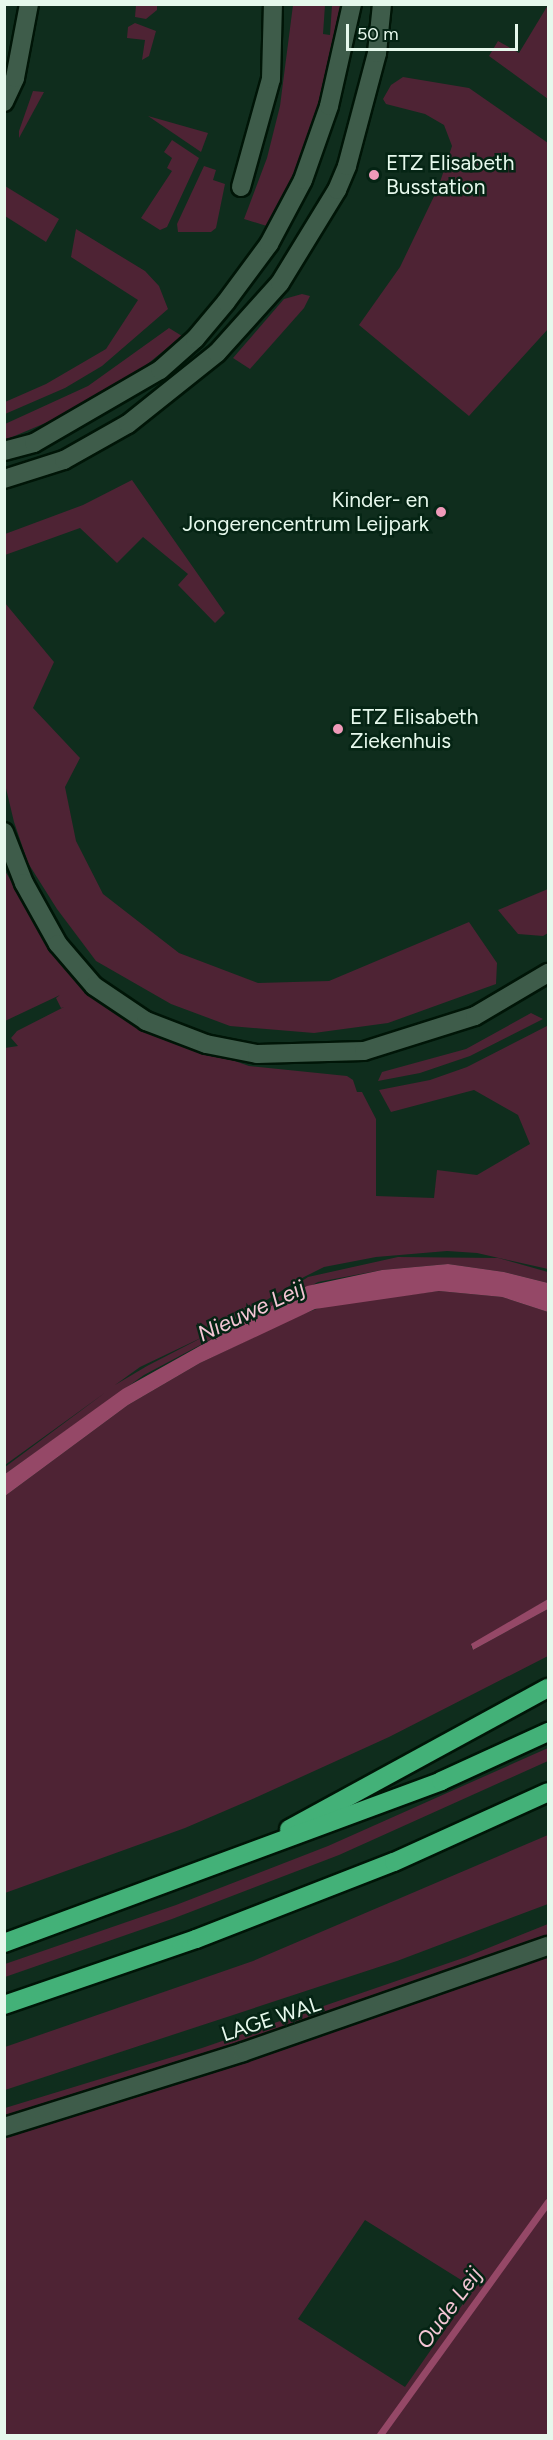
<!DOCTYPE html>
<style>
body{margin:0}
#map{position:relative;width:553px;height:2440px;overflow:hidden;background:#0f2d1d;font-family:Figtree,sans-serif}
div>[style]{position:absolute}
.green>*{inset:0;background:#4e2334}
.water>*{inset:0;background:#954867}
.stream>*{height:7px;margin:-3.5px;padding:0 3.5px;transform-origin:3.5px;border-radius:3.5px;background:#954867}
.roads{filter:drop-shadow(2px 0 #001507) drop-shadow(-2px 0 #001507) drop-shadow(0 2px #001507) drop-shadow(0 -2px #001507)}
.minor>*{height:18px;margin:-9px;padding:0 9px;transform-origin:9px;border-radius:9px;background:#3e5c4a}
.highway>*{height:18px;margin:-9px;padding:0 9px;transform-origin:9px;border-radius:9px;background:#43b178}
.dots>*{width:16px;height:16px;translate:-50% -50%;box-sizing:border-box;border:3px solid #052414;border-radius:50%}
span{translate:-50% -50%;white-space:nowrap;text-align:center;line-height:1.15;-webkit-text-stroke:5px #052414;paint-order:stroke}
.poi-label{font-size:21px;color:#e6f8ec}
.left{translate:0 -50%;text-align:left}
.right{translate:-100% -50%;text-align:right}
.street-label{font-size:21px;color:#e6f8ec}
.water-label{font-size:22px;color:#f4c6d5;font-style:italic}
.frame{position:absolute;inset:0;border:6px solid #e6f8ec;pointer-events:none}
.scale{position:absolute;left:346px;top:24px;width:172px;height:27px;box-sizing:border-box;border:3px solid #e6f8ec;border-top:0;padding-left:8px;font-size:18px;line-height:21px;white-space:nowrap;color:#e6f8ec;-webkit-text-stroke:4px #052414;paint-order:stroke}
</style>
<div id="map">
<div class="green">
<i style="clip-path:polygon(136px 5px,157px 5px,157px 10px,146px 19px,135px 17px)"></i>
<i style="clip-path:polygon(293px 5px,325px 5px,323px 34px,330px 35px,332px 5px,343px 5px,339px 37px,312px 142px,270px 227px,244px 219px,267px 158px,280px 106px)"></i>
<i style="clip-path:polygon(548px 5px,548px 99px,489px 56px,498px 41px,519px 53px)"></i>
<i style="clip-path:polygon(135px 23px,156px 31px,149px 56px,142px 60px,145px 40px,127px 38px,128px 27px)"></i>
<i style="clip-path:polygon(403px 77px,469px 88px,548px 143px,548px 329px,469px 416px,359px 325px,400px 267px,438px 188px,452px 146px,444px 125px,425px 114px,386px 104px,383px 99px,391px 85px)"></i>
<i style="clip-path:polygon(33px 91px,44px 92px,19px 138px,19px 131px)"></i>
<i style="clip-path:polygon(148px 116px,208px 133px,201px 152px)"></i>
<i style="clip-path:polygon(172px 140px,199px 158px,167px 227px,160px 230px,141px 218px,172px 171px,167px 168px,172px 158px,164px 152px)"></i>
<i style="clip-path:polygon(204px 166px,216px 170px,213px 180px,225px 184px,216px 228px,211px 232px,178px 232px,177px 224px)"></i>
<i style="clip-path:polygon(5px 186px,59px 219px,46px 242px,5px 216px)"></i>
<i style="clip-path:polygon(76px 229px,145px 271px,159px 286px,168px 309px,102px 366px,65px 388px,5px 414px,5px 402px,46px 384px,106px 349px,138px 300px,71px 257px)"></i>
<i style="clip-path:polygon(302px 294px,310px 296px,304px 308px,250px 369px,233px 358px,284px 299px)"></i>
<i style="clip-path:polygon(169px 328px,182px 336px,135px 374px,74px 411px,5px 440px,5px 424px,88px 386px)"></i>
<i style="clip-path:polygon(132px 480px,225px 613px,215px 623px,178px 585px,188px 574px,143px 537px,117px 563px,80px 528px,5px 555px,5px 534px,83px 505px)"></i>
<i style="clip-path:polygon(5px 603px,54px 662px,33px 708px,80px 758px,65px 787px,76px 841px,103px 894px,179px 953px,258px 983px,329px 981px,469px 922px,497px 963px,496px 984px,388px 1023px,314px 1033px,230px 1026px,171px 1004px,96px 961px,57px 909px,28px 863px,14px 822px,4px 780px)"></i>
<i style="clip-path:polygon(evenodd,5px 871px,43px 933px,172px 1039px,249px 1066px,347px 1076px,353px 1080px,357px 1092px,362px 1092px,376px 1119px,376px 1196px,434px 1198px,437px 1170px,477px 1175px,530px 1144px,518px 1115px,474px 1090px,391px 1112px,379px 1090px,430px 1080px,467px 1067px,547px 1026px,548px 1030px,548px 1269px,477px 1253px,447px 1251px,376px 1257px,324px 1267px,304px 1277px,226px 1325px,262px 1308px,308px 1277px,398px 1257px,498px 1258px,548px 1272px,548px 1283px,504px 1272px,448px 1264px,382px 1270px,318px 1282px,144px 1375px,5px 1474px,5px 1467px,106px 1392px,5px 1465px,5px 1048px,18px 1046px,11px 1038px,17px 1031px,64px 1007px,61px 1008px,56px 998px,60px 995px,5px 1021px,5px 871px,207px 1335px,147px 1366px,115px 1385px,140px 1367px,207px 1335px)"></i>
<i style="clip-path:polygon(548px 889px,548px 933px,543px 936px,518px 934px,498px 910px)"></i>
<i style="clip-path:polygon(531px 1013px,543px 1019px,470px 1056px,420px 1073px,378px 1081px,382px 1072px,466px 1049px)"></i>
<i style="clip-path:polygon(439px 1291px,502px 1297px,548px 1312px,548px 1599px,471px 1646px,473px 1650px,548px 1609px,548px 1656px,389px 1737px,257px 1797px,185px 1828px,5px 1893px,5px 1496px,128px 1405px,200px 1363px,298px 1316px,327px 1305px)"></i>
<i style="clip-path:polygon(548px 1748px,548px 1761px,339px 1855px,172px 1919px,5px 1977px,5px 1964px,176px 1905px,328px 1846px)"></i>
<i style="clip-path:polygon(548px 1835px,548px 1904px,397px 1961px,5px 2090px,5px 2047px,253px 1961px)"></i>
<i style="clip-path:polygon(548px 1924px,548px 1938px,286px 2030px,5px 2119px,5px 2108px,202px 2048px,466px 1957px)"></i>
<i style="clip-path:polygon(evenodd,548px 1955px,548px 2435px,5px 2435px,5px 2137px,328px 2033px,548px 1955px,365px 2220px,474px 2288px,405px 2387px,298px 2319px,365px 2220px)"></i>
</div>
<div class="water">
<i style="clip-path:polygon(448px 1264px,504px 1272px,548px 1283px,548px 1312px,502px 1297px,439px 1291px,315px 1309px,200px 1363px,128px 1405px,5px 1496px,5px 1474px,123px 1389px,307px 1286px,382px 1270px)"></i>
<i style="clip-path:polygon(548px 1599px,548px 1609px,473px 1650px,471px 1644px)"></i>
</div>
<div class="stream">
<i style="left:379px;top:2436px;width:289px;rotate:-54.2deg"></i>
</div>
<div class="roads">
<div class="minor">
<i style="left:4px;top:102px;width:26px;rotate:-65deg"></i>
<i style="left:15px;top:78px;width:75px;rotate:-79.3deg"></i>
<i style="left:241px;top:187px;width:112px;rotate:-74.5deg"></i>
<i style="left:271px;top:79px;width:75px;rotate:-88.5deg"></i>
<i style="left:4px;top:451px;width:31px;rotate:-15deg"></i>
<i style="left:34px;top:443px;width:146px;rotate:-30.1deg"></i>
<i style="left:160px;top:370px;width:47px;rotate:-41.5deg"></i>
<i style="left:195px;top:339px;width:48px;rotate:-50deg"></i>
<i style="left:226px;top:302px;width:72px;rotate:-53.4deg"></i>
<i style="left:269px;top:244px;width:72px;rotate:-62deg"></i>
<i style="left:303px;top:180px;width:78px;rotate:-70.6deg"></i>
<i style="left:329px;top:106px;width:105px;rotate:-77.3deg"></i>
<i style="left:4px;top:479px;width:63px;rotate:-17.6deg"></i>
<i style="left:64px;top:460px;width:73px;rotate:-29.4deg"></i>
<i style="left:128px;top:424px;width:114px;rotate:-38.6deg"></i>
<i style="left:217px;top:353px;width:94px;rotate:-48deg"></i>
<i style="left:280px;top:283px;width:109px;rotate:-58.5deg"></i>
<i style="left:337px;top:190px;width:26px;rotate:-67deg"></i>
<i style="left:347px;top:166px;width:117px;rotate:-75.1deg"></i>
<i style="left:377px;top:53px;width:49px;rotate:-84.2deg"></i>
<i style="left:4px;top:832px;width:55px;rotate:68.6deg"></i>
<i style="left:24px;top:883px;width:70px;rotate:60.9deg"></i>
<i style="left:58px;top:944px;width:55px;rotate:49.4deg"></i>
<i style="left:94px;top:986px;width:63px;rotate:33.9deg"></i>
<i style="left:146px;top:1021px;width:64px;rotate:21deg"></i>
<i style="left:206px;top:1044px;width:52px;rotate:11.1deg"></i>
<i style="left:257px;top:1054px;width:107px;rotate:-1.6deg"></i>
<i style="left:364px;top:1051px;width:116px;rotate:-17.5deg"></i>
<i style="left:475px;top:1016px;width:85px;rotate:-30.5deg"></i>
<i style="left:4px;top:2127px;width:250px;rotate:-17.4deg"></i>
<i style="left:243px;top:2052px;width:323px;rotate:-19.2deg"></i>
</div>
<div class="highway">
<i style="left:289px;top:1829px;width:295px;rotate:-28.6deg"></i>
<i style="left:4px;top:1943px;width:466px;rotate:-20.3deg"></i>
<i style="left:441px;top:1781px;width:118px;rotate:-24.6deg"></i>
<i style="left:4px;top:2005px;width:203px;rotate:-19deg"></i>
<i style="left:196px;top:1939px;width:212px;rotate:-21.3deg"></i>
<i style="left:394px;top:1862px;width:169px;rotate:-24.4deg"></i>
</div>
</div>
<div class="dots">
<i style="left:374px;top:175px;background:#ef9ab9"></i>
<i style="left:441px;top:512px;background:#ef9ab9"></i>
<i style="left:338px;top:729px;background:#ef9ab9"></i>
</div>
<div class="poi-label">
<span class="left" style="left:386px;top:175px">ETZ Elisabeth<br>Busstation</span>
<span class="right" style="left:429px;top:512px">Kinder- en<br>Jongerencentrum Leijpark</span>
<span class="left" style="left:350px;top:729px">ETZ Elisabeth<br>Ziekenhuis</span>
</div>
<div class="street-label">
<span style="left:271px;top:2019px;rotate:-18deg">LAGE WAL</span>
</div>
<div class="water-label">
<span style="left:251px;top:1311px;rotate:-25deg">Nieuwe Leij</span>
<span style="left:449px;top:2308px;rotate:-54deg">Oude Leij</span>
</div>
<div class="frame"></div>
<div class="scale">50 m</div>
</div>
